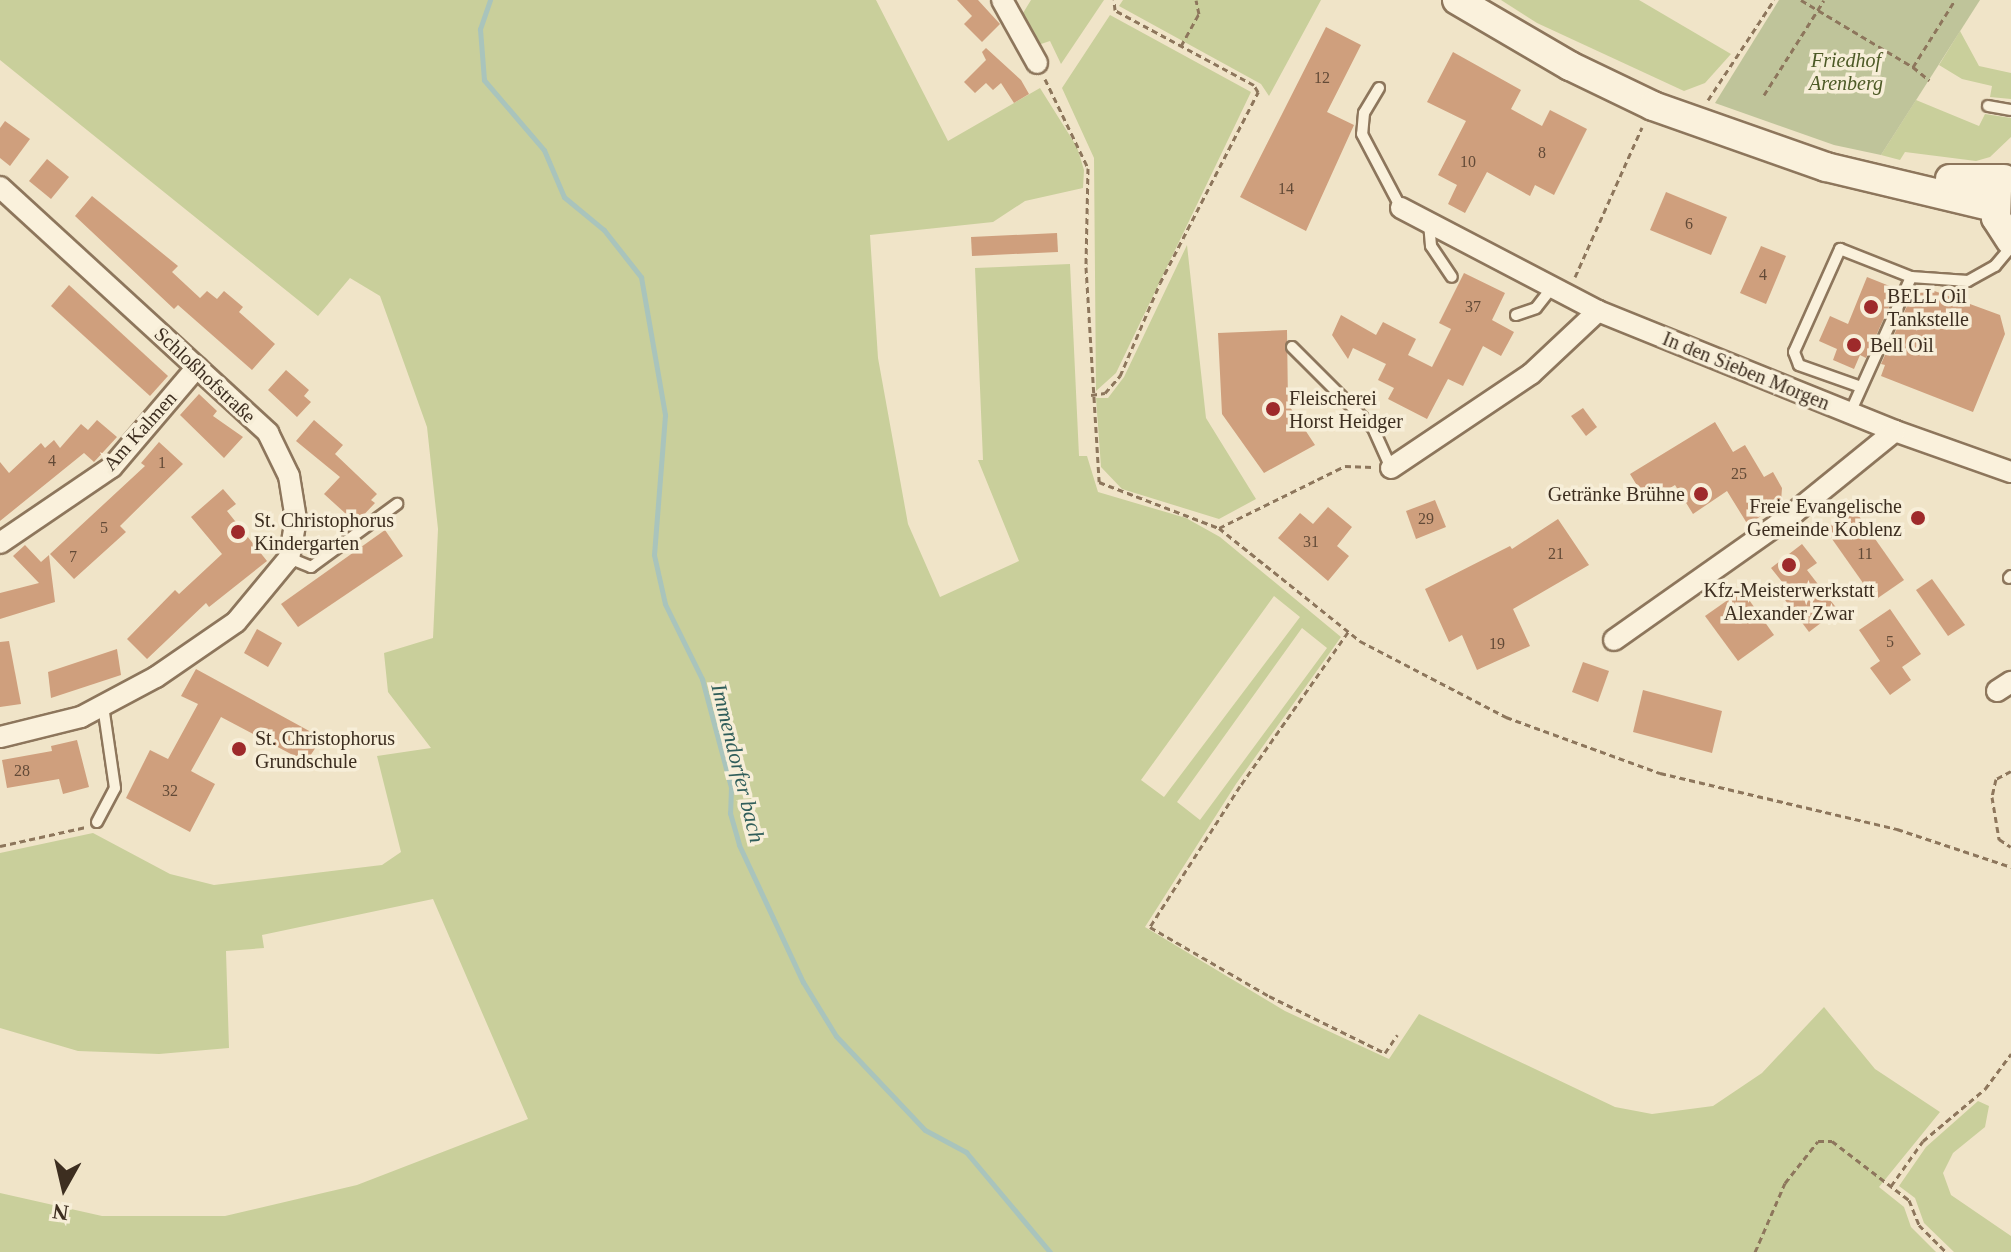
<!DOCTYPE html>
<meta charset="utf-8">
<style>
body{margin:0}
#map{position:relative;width:2011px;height:1252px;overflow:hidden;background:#f0e4c8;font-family:Georgia,serif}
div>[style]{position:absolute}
.green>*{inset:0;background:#c9cf9b}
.cemetery>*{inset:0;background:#bfc49a}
.stream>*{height:5px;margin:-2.5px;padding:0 2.5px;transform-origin:2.5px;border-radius:2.5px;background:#a9c4bc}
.building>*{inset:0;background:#cf9f7d}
.path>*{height:3px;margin-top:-1.5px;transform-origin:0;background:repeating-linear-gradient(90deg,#8d765c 0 6px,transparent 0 10px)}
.roads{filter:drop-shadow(2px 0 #8d765c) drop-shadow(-2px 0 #8d765c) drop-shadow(0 2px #8d765c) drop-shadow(0 -2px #8d765c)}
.service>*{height:10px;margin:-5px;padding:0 5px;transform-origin:5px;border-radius:5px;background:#faf1dc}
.minor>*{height:20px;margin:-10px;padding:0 10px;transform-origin:10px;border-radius:10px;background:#faf1dc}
.secondary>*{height:28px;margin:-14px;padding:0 14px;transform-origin:14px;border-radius:14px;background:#faf1dc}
.dots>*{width:22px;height:22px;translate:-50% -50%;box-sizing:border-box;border:4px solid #f7eed8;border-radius:50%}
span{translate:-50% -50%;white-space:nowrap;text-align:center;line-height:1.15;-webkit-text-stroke:7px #f7eed8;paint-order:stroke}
.number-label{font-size:16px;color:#624a37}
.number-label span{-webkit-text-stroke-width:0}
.park-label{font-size:20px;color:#4d5a26;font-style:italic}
.poi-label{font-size:20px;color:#3d2e20}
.left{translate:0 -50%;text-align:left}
.right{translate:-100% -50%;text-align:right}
.street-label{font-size:20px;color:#3d2e20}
.water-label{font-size:22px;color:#2f5d5a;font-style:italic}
.north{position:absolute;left:24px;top:1148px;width:80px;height:80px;-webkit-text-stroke:6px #f7eed8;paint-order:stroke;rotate:188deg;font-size:22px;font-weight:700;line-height:32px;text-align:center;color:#3d2e20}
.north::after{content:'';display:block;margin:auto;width:28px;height:36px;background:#3d2e20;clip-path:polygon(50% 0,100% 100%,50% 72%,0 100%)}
</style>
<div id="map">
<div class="green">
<i style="clip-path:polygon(evenodd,0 0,876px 0,948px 141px,1040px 88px,1077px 147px,1084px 170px,1083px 188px,1025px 201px,993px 222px,870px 235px,878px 358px,908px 524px,940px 597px,1019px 561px,978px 460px,983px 460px,975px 268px,1070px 264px,1079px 456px,1087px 456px,1098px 492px,1186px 518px,1220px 537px,1341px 637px,1236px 784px,1145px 927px,1285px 1011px,1389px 1059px,1419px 1014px,1615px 1107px,1652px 1114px,1713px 1106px,1762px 1073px,1824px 1007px,1875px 1069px,1940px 1112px,1879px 1187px,1904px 1207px,1911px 1227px,1936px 1252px,0 1252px,0 1193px,102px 1216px,225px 1216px,357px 1185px,528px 1119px,433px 899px,262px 935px,264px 948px,226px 951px,229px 1048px,159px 1054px,78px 1051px,0 1028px,0 853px,93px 833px,170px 874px,214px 885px,382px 865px,401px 852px,377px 756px,431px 748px,388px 692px,384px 653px,433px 638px,438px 529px,427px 427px,380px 296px,350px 278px,318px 316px,0 60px,0 0,1274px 596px,1300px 617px,1164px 797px,1141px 780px,1274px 596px,0 0,1302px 628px,1327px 648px,1200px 820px,1177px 802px,1302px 628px)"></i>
<i style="clip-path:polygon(1031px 0,1104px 0,1061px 64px,1050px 41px,1038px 45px,1020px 18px)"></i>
<i style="clip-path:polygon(1123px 0,1321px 0,1269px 96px,1261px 84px,1119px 6px)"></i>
<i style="clip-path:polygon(1501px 0,1639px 0,1731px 54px,1705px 83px,1684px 91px,1537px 23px)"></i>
<i style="clip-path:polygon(1110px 15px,1251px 92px,1116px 373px,1096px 391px,1094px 158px,1062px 88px)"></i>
<i style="clip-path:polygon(1960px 31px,1979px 66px,2011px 73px,2011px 99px,1990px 97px,1992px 86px,1962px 79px,1939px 65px)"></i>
<i style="clip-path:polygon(1916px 100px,1979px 126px,1985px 114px,2011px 118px,2011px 137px,1990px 157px,1976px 161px,1905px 152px,1900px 160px,1881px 155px)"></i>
<i style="clip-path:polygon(1187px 245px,1206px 418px,1256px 499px,1219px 519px,1122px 489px,1101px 467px,1096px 398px,1108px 398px,1124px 377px)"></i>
<i style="clip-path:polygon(1978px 1101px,1989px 1106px,1985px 1127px,1953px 1153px,1943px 1173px,1951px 1195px,2011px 1236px,2011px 1252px,1954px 1252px,1924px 1223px,1915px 1198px,1899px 1186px,1926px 1147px)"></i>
</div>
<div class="cemetery">
<i style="clip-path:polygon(1779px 0,1980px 0,1881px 155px,1834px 145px,1715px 103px)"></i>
</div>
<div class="stream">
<i style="left:490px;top:0;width:31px;rotate:109deg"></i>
<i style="left:480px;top:29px;width:51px;rotate:85.5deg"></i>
<i style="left:484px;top:80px;width:92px;rotate:49.4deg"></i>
<i style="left:544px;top:150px;width:51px;rotate:66.9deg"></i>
<i style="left:564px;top:197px;width:52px;rotate:39.5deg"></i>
<i style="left:604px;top:230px;width:60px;rotate:51.8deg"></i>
<i style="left:641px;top:277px;width:140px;rotate:80.1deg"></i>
<i style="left:665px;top:415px;width:140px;rotate:94.5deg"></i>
<i style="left:654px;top:555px;width:50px;rotate:77.3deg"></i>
<i style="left:665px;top:604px;width:84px;rotate:63.7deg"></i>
<i style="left:702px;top:679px;width:112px;rotate:75deg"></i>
<i style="left:731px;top:787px;width:26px;rotate:92deg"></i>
<i style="left:730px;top:813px;width:33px;rotate:74deg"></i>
<i style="left:739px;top:845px;width:151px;rotate:65deg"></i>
<i style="left:803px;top:982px;width:63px;rotate:58.6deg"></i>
<i style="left:836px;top:1036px;width:129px;rotate:46.6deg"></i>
<i style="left:925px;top:1130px;width:47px;rotate:28.2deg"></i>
<i style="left:966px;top:1152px;width:131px;rotate:50deg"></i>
</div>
<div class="building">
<i style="clip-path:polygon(957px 0,978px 0,1000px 24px,982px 42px,964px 24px,972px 16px)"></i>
<i style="clip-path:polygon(1326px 27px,1361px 45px,1327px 112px,1354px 125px,1306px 231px,1240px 197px)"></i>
<i style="clip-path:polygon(986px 48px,1021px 80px,1029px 94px,1014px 103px,1001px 83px,993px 90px,986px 83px,975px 93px,964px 82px,986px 60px,982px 52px)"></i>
<i style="clip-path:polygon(1453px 52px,1521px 90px,1511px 109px,1542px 126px,1550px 110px,1587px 129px,1554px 195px,1535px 185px,1530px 196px,1487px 172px,1465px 213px,1448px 204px,1457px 185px,1438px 175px,1466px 121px,1427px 102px)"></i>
<i style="clip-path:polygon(5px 121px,30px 139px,10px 166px,0 158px,0 128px)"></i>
<i style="clip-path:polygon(47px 159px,69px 177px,51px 199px,29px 181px)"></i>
<i style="clip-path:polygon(1666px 192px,1727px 217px,1711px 255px,1650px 230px)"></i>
<i style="clip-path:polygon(92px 196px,178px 266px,172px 272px,200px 298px,207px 291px,217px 299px,224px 291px,243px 307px,239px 312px,275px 344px,252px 370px,178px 305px,174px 309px,75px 216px)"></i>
<i style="clip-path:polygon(1057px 233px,1058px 252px,972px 256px,971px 237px)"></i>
<i style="clip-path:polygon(1761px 246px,1786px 256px,1766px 304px,1740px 293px)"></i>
<i style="clip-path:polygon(1464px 273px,1505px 293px,1492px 320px,1514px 332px,1501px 356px,1483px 346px,1463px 386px,1448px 379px,1427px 419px,1388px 399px,1394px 388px,1378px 380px,1386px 364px,1353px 348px,1348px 359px,1332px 335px,1341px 315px,1376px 335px,1383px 322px,1416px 339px,1408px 355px,1432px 367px,1451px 329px,1439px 323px)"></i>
<i style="clip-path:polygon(1867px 277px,1897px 289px,1866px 358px,1860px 355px,1854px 369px,1833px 360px,1837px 349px,1819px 341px,1830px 316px,1848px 324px)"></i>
<i style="clip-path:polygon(69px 285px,168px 376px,150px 396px,51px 306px)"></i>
<i style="clip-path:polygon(1929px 289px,2000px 315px,2005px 334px,1973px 412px,1881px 376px,1885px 365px,1881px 364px,1912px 295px)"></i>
<i style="clip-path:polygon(1287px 330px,1288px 404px,1315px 445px,1264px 473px,1222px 414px,1218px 333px)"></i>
<i style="clip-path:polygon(286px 370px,309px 390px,304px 396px,311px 402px,297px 417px,268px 390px)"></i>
<i style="clip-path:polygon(199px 394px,217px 411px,213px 416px,243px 437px,224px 458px,180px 415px)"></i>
<i style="clip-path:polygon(1583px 408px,1597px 427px,1586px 436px,1571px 416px)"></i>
<i style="clip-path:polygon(97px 420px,117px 437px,94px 462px,84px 453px,0 521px,0 462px,9px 473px,41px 443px,45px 448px,54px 440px,60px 448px,81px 424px,88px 430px)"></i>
<i style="clip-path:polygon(314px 420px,343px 445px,335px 454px,377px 494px,371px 500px,375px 503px,356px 523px,324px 494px,340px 477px,296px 441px)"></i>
<i style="clip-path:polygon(1715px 422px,1733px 452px,1745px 445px,1764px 477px,1773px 472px,1782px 488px,1781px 502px,1748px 525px,1727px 491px,1693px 514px,1675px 485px,1647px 502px,1630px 474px)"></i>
<i style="clip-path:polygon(159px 442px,183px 464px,120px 526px,126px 532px,74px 579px,50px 554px,145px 466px,141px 463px)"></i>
<i style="clip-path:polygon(223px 489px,236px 504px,227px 511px,267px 561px,209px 607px,206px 603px,147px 659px,127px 639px,175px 590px,179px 594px,222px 554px,191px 517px)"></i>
<i style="clip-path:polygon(1435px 500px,1446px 527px,1416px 539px,1406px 511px)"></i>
<i style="clip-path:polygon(1328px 507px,1352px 527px,1337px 546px,1349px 556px,1328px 581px,1278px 538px,1300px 513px,1313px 524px)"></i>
<i style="clip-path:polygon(1854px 509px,1904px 580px,1875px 600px,1825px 529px)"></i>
<i style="clip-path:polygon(1558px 519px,1589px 565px,1513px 609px,1530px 646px,1477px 670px,1462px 635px,1449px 642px,1425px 589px,1510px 546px,1512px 549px)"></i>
<i style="clip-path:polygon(385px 530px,403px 556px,298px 627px,281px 604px)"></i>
<i style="clip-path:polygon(1802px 544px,1817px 563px,1807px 570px,1838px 610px,1809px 632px,1785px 600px,1792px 594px,1771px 568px)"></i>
<i style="clip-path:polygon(25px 545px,41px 562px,49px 555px,55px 602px,0 619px,0 593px,39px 583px,13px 556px)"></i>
<i style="clip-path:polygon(1932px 579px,1965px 625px,1948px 636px,1916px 590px)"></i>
<i style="clip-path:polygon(1742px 590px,1774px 635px,1738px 661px,1705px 616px)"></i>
<i style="clip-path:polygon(1890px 609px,1921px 654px,1902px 667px,1911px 680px,1890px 695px,1870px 668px,1880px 661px,1859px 630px)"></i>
<i style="clip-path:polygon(257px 629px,282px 643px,268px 667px,244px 653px)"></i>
<i style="clip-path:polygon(9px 641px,21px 704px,0 707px,0 642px)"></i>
<i style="clip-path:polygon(117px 649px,121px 675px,51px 698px,48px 672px)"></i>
<i style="clip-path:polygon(1583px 662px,1609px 671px,1598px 702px,1572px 692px)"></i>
<i style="clip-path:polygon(196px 669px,322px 738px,306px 762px,221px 717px,191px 771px,215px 784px,190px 832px,126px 798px,150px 750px,168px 759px,198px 704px,181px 696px)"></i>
<i style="clip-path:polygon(1643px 690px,1722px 711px,1712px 753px,1633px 732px)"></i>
<i style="clip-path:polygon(77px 740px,89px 787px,63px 794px,59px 779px,7px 788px,2px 760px,52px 751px,51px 746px)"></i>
</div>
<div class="path">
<i style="left:1801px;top:0;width:131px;rotate:30.9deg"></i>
<i style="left:1913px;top:67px;width:79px;rotate:-57.9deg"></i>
<i style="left:1181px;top:46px;width:37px;rotate:-61deg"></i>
<i style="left:1199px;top:14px;width:14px;rotate:-102deg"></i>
<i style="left:1913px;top:67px;width:21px;rotate:39deg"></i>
<i style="left:1045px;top:79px;width:99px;rotate:64.2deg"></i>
<i style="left:1088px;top:168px;width:99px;rotate:91.2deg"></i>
<i style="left:1086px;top:267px;width:215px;rotate:86.5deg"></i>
<i style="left:1099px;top:482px;width:129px;rotate:21deg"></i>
<i style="left:1219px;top:528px;width:181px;rotate:38.7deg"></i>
<i style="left:1360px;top:641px;width:165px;rotate:27.5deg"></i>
<i style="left:1506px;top:717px;width:164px;rotate:20deg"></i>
<i style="left:1660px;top:773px;width:244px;rotate:13.3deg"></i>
<i style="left:1897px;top:829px;width:120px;rotate:18.4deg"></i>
<i style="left:1764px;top:95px;width:112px;rotate:-57.7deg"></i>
<i style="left:1708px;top:100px;width:120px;rotate:-56.6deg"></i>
<i style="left:1575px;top:277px;width:164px;rotate:-65.9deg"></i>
<i style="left:1091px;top:395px;width:14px;rotate:-8deg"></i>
<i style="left:1105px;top:393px;width:23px;rotate:-49deg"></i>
<i style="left:1120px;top:376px;width:101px;rotate:-66.7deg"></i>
<i style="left:1160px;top:283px;width:215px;rotate:-62.8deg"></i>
<i style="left:1258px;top:92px;width:8px;rotate:-120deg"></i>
<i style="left:1254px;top:85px;width:158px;rotate:-151.7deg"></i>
<i style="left:1115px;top:10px;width:10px;rotate:-96deg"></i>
<i style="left:1219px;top:528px;width:140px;rotate:-26.2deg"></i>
<i style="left:1345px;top:466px;width:28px;rotate:2deg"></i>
<i style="left:1348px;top:632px;width:188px;rotate:125deg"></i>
<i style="left:1240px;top:786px;width:167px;rotate:122.6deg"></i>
<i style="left:1150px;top:927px;width:138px;rotate:30.1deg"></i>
<i style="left:1269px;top:996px;width:129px;rotate:26.2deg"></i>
<i style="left:1385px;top:1053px;width:22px;rotate:-56deg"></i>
<i style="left:2011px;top:771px;width:17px;rotate:152deg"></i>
<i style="left:1996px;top:779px;width:18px;rotate:103deg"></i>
<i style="left:1992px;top:797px;width:43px;rotate:80.5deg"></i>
<i style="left:1999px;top:839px;width:14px;rotate:34deg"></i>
<i style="left:0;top:846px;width:88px;rotate:-12.5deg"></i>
<i style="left:1891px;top:1186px;width:55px;rotate:-54.6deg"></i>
<i style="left:1923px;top:1141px;width:81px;rotate:-40deg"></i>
<i style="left:1985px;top:1089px;width:44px;rotate:-53.4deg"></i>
<i style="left:1755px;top:1252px;width:75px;rotate:-66.5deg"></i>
<i style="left:1785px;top:1183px;width:53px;rotate:-51.8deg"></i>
<i style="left:1818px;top:1141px;width:14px"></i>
<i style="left:1832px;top:1141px;width:97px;rotate:37.5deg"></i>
<i style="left:1909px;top:1200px;width:27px;rotate:68deg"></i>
<i style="left:1919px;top:1225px;width:38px;rotate:45deg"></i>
</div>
<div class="roads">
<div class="service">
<i style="left:1379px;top:88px;width:29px;rotate:121deg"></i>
<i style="left:1364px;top:113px;width:21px;rotate:95deg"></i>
<i style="left:1362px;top:134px;width:84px;rotate:62.2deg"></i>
<i style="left:1988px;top:106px;width:23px;rotate:10deg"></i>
<i style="left:1429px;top:223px;width:23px;rotate:85deg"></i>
<i style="left:1431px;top:246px;width:37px;rotate:56deg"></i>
<i style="left:1516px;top:315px;width:21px;rotate:-19deg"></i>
<i style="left:1536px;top:308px;width:24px;rotate:-52deg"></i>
<i style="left:1292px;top:347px;width:115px;rotate:45deg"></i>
<i style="left:1373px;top:428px;width:44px;rotate:65.8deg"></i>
<i style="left:1861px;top:387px;width:66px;rotate:-160.5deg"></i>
<i style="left:1799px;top:365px;width:14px;rotate:-111deg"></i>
<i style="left:1794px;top:352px;width:113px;rotate:-65.9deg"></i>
<i style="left:1840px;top:249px;width:76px;rotate:21.5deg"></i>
<i style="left:1850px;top:413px;width:149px;rotate:-65.8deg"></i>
<i style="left:1911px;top:277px;width:57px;rotate:4deg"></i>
<i style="left:1968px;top:281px;width:31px;rotate:-29deg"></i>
<i style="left:1995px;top:266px;width:25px;rotate:-50deg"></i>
<i style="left:289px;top:558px;width:24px;rotate:22deg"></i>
<i style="left:311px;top:567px;width:107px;rotate:-36.2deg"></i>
<i style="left:2009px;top:578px;width:3px;rotate:-45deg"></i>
<i style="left:97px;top:822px;width:38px;rotate:-62deg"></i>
<i style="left:115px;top:788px;width:83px;rotate:-98.3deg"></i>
</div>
<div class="minor">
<i style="left:1002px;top:0;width:72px;rotate:60.9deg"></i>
<i style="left:0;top:187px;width:364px;rotate:42.5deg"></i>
<i style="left:268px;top:433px;width:48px;rotate:64deg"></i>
<i style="left:289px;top:476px;width:44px;rotate:80.8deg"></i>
<i style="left:296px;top:519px;width:40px;rotate:100deg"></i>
<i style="left:289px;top:558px;width:83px;rotate:129.6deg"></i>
<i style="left:236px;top:622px;width:97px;rotate:145.5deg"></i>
<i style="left:156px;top:677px;width:85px;rotate:151.9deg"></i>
<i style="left:81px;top:717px;width:83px;rotate:166.1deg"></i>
<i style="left:1401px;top:208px;width:222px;rotate:27.6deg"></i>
<i style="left:1598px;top:311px;width:320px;rotate:22deg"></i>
<i style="left:1895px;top:431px;width:123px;rotate:19.5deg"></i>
<i style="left:1391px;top:468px;width:169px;rotate:-33.9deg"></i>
<i style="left:1531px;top:374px;width:92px;rotate:-43.2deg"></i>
<i style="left:0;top:543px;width:135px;rotate:-34.2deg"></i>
<i style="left:112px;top:467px;width:131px;rotate:-49.6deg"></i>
<i style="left:1614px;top:640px;width:220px;rotate:-35.2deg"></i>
<i style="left:1794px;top:513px;width:130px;rotate:-39.1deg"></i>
<i style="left:1997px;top:691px;width:17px;rotate:-33deg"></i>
</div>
<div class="secondary">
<i style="left:1457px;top:0;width:131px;rotate:30.3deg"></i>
<i style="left:1570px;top:66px;width:92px;rotate:25.7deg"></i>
<i style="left:1653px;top:106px;width:183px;rotate:19.4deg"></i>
<i style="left:1826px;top:167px;width:173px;rotate:13.4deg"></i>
<i style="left:1950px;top:179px;width:54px"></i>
<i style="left:1997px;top:191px;width:27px;rotate:92deg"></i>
<i style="left:1996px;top:218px;width:27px;rotate:57deg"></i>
</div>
</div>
<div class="dots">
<i style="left:1871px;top:307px;background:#9e2a2b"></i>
<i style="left:1854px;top:345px;background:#9e2a2b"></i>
<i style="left:1273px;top:409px;background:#9e2a2b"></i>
<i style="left:1701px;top:494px;background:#9e2a2b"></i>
<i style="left:1918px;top:518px;background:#9e2a2b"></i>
<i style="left:238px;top:532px;background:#9e2a2b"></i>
<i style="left:1789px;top:565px;background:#9e2a2b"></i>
<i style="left:239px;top:749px;background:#9e2a2b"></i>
</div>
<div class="number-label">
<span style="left:1322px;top:78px">12</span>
<span style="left:1542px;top:153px">8</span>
<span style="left:1468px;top:162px">10</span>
<span style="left:1286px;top:189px">14</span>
<span style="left:1689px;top:224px">6</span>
<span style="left:1763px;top:275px">4</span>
<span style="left:1473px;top:307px">37</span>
<span style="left:52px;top:461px">4</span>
<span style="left:162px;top:463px">1</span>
<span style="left:1739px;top:474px">25</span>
<span style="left:1426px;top:519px">29</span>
<span style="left:104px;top:528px">5</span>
<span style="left:1311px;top:542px">31</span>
<span style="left:1556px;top:554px">21</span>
<span style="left:1865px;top:554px">11</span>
<span style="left:73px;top:557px">7</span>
<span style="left:1890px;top:642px">5</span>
<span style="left:1497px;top:644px">19</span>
<span style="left:22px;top:771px">28</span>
<span style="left:170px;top:791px">32</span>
</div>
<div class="park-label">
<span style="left:1846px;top:72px">Friedhof<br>Arenberg</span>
</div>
<div class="poi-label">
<span class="left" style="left:1887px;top:308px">BELL Oil<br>Tankstelle</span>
<span class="left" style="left:1870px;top:345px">Bell Oil</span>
<span class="left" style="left:1289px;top:410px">Fleischerei<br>Horst Heidger</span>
<span class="right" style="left:1685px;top:494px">Getränke Brühne</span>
<span class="right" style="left:1902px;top:518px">Freie Evangelische<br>Gemeinde Koblenz</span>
<span class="left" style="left:254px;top:532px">St. Christophorus<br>Kindergarten</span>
<span style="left:1789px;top:602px">Kfz-Meisterwerkstatt<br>Alexander Zwar</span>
<span class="left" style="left:255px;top:750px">St. Christophorus<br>Grundschule</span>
</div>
<div class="street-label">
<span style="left:1746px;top:371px;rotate:22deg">In den Sieben Morgen</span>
<span style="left:205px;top:375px;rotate:43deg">Schloßhofstraße</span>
<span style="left:140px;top:431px;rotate:-48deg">Am Kalmen</span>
</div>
<div class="water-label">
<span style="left:738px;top:763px;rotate:76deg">Immendorfer bach</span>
</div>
<div class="north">N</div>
</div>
